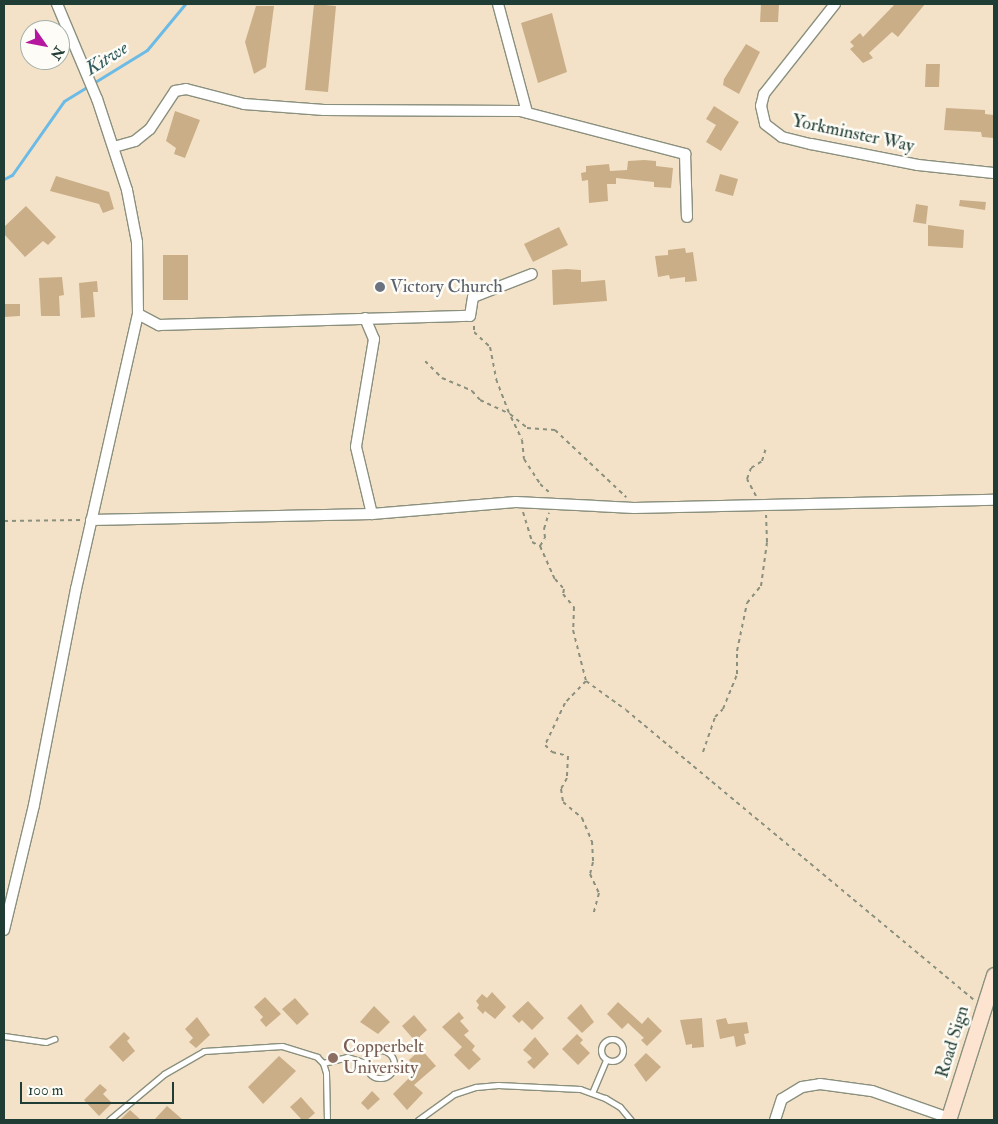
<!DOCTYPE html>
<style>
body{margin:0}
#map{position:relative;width:998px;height:1124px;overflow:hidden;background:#f4e2c8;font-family:"IM FELL Double Pica",serif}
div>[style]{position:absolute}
.stream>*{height:3px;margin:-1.5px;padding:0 1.5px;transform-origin:1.5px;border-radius:1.5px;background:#6bbbe6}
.building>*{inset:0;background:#caae88}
.path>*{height:2px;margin-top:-1px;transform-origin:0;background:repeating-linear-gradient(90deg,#8a907e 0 4px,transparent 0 8px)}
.roads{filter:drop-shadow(1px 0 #8a907e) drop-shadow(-1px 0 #8a907e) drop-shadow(0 1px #8a907e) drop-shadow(0 -1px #8a907e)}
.service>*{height:5px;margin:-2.5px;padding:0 2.5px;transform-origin:2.5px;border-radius:2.5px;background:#fff}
.service>.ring{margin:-2.5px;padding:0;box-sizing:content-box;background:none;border:5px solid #fff;border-radius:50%}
.minor>*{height:10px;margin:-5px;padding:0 5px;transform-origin:5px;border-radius:5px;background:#fff}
.secondary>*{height:15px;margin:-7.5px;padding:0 7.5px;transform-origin:7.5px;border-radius:7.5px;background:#fde4d0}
.dots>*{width:14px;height:14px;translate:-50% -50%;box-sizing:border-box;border:2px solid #fdfcf7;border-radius:50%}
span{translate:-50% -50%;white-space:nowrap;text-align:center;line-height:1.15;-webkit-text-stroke:5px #fdfcf7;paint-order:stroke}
.street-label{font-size:18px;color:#1f3d34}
.worship-label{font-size:18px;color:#5b616d}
.left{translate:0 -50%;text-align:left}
.education-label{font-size:18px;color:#785e54}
.water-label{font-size:19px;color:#325c60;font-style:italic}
.frame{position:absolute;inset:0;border:5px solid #1f3d34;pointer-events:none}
.north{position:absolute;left:20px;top:20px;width:50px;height:50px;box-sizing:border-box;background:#fdfcf7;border:1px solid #a4b0a9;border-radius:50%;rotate:123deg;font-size:14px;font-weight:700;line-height:20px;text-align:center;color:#1f3d34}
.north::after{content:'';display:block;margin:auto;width:18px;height:22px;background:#b5179e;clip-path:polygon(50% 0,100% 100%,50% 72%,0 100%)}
.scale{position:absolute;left:20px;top:1082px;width:154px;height:22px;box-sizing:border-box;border:2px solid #1f3d34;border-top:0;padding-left:6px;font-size:15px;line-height:18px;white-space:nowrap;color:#1f3d34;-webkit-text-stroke:4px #fdfcf7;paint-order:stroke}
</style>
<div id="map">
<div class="stream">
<i style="left:4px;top:179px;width:9px;rotate:-27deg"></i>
<i style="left:12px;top:175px;width:90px;rotate:-54.9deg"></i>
<i style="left:64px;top:101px;width:97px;rotate:-31.6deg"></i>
<i style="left:147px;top:50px;width:60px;rotate:-50.4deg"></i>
</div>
<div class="building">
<i style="clip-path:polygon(314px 4px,336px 6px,328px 92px,305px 90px)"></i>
<i style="clip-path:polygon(761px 4px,779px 4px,778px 22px,760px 22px)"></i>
<i style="clip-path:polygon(895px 4px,925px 4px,898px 37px,892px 32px,869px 53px,873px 58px,863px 63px,850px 49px,854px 46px,850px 42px,860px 33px,863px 37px)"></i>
<i style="clip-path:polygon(256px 6px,274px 6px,266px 67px,254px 74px,245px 42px)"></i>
<i style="clip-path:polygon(552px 13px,567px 72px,538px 83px,521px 23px)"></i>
<i style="clip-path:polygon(746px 44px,760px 52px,739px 94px,723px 85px,724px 79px)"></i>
<i style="clip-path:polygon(926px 64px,940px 64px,939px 87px,925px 87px)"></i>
<i style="clip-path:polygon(714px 106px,739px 122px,721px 151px,706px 142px,716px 125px,706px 119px)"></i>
<i style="clip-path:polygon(946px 108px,985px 110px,985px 114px,994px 115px,994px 138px,982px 137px,981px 132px,944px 130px)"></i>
<i style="clip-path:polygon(175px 111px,200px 120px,185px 158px,174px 154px,176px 148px,166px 141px)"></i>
<i style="clip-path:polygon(644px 160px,656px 161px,656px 166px,673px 168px,671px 188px,654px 187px,654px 182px,616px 178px,616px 184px,607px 184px,608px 201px,589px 203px,588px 180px,582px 181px,581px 173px,586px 172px,586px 166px,609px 164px,610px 171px,627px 170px,628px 161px)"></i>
<i style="clip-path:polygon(720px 174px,738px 179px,733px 196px,715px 191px)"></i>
<i style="clip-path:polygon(56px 176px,109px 192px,114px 209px,103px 213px,99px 204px,50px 191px)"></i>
<i style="clip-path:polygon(960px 200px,986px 202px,985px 210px,959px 206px)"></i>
<i style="clip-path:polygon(916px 204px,928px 206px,926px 224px,913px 222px)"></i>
<i style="clip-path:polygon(26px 206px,56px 237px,48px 245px,43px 241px,25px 257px,4px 234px,4px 227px)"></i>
<i style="clip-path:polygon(928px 225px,964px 230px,963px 248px,928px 246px)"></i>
<i style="clip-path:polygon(559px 227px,568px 245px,533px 262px,524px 244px)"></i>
<i style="clip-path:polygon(685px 248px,686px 253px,693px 252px,697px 281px,685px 282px,685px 277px,670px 279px,669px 275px,658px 277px,655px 256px,668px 255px,668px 250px)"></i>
<i style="clip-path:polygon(163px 255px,188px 255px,188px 300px,163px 300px)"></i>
<i style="clip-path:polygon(567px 269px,581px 270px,581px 282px,605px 280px,607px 301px,553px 305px,552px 270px)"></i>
<i style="clip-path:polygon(62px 277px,64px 295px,59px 296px,60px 316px,41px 316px,39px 278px)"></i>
<i style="clip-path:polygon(97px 281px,98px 292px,93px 292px,95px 317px,81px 318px,79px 283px)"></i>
<i style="clip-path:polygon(4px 304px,20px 304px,20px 316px,4px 317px)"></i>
<i style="clip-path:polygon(492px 992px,506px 1007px,495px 1019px,485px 1011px,483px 1014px,477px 1008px,479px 1005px,476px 1001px,482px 994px,487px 998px)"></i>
<i style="clip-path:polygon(265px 997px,281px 1014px,266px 1027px,260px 1020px,263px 1017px,254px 1007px)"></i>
<i style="clip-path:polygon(295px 998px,309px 1014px,297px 1025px,282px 1009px)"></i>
<i style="clip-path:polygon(528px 1001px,544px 1018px,532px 1030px,522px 1020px,519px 1023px,512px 1016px)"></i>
<i style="clip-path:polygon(618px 1002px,642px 1024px,648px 1017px,662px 1031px,647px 1046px,641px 1040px,644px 1038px,628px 1023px,622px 1029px,607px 1014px)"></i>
<i style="clip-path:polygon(581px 1004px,594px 1022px,582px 1033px,567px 1018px)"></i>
<i style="clip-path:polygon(374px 1006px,390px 1022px,378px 1034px,360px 1022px)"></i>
<i style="clip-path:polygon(459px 1012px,464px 1018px,460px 1021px,469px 1031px,464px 1035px,475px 1046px,472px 1050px,481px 1059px,469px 1070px,454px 1055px,462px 1047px,442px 1027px)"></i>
<i style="clip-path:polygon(414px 1015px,427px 1030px,415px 1041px,402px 1026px)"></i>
<i style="clip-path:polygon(197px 1017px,210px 1035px,196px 1048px,189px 1042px,193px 1038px,185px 1029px)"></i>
<i style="clip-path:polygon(702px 1018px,704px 1047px,692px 1048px,692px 1044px,686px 1045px,680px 1020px)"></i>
<i style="clip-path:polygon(726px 1018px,728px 1024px,747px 1022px,749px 1033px,744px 1034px,746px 1044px,736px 1047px,734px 1036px,720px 1039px,716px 1020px)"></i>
<i style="clip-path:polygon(124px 1032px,130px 1038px,127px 1041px,135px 1051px,123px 1062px,109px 1047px)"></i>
<i style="clip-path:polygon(577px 1034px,583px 1040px,580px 1043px,590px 1053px,578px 1065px,562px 1049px)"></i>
<i style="clip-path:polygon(535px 1037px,549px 1054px,534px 1069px,527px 1062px,532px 1058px,523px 1050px)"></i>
<i style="clip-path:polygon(421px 1049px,436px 1066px,414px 1085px,423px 1093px,407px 1110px,393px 1094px,417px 1070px,409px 1060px)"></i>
<i style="clip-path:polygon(646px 1053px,661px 1067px,646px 1082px,634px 1065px)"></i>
<i style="clip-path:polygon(279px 1056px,296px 1071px,263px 1104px,248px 1087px)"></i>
<i style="clip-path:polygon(100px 1084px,107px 1090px,103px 1094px,112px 1103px,99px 1116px,84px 1100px)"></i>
<i style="clip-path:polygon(372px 1091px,380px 1099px,368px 1110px,361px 1103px)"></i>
<i style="clip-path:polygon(301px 1097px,315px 1113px,307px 1120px,302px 1120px,290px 1107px)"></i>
<i style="clip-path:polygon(167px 1106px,183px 1120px,154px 1120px)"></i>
<i style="clip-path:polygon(130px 1110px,141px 1120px,120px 1120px)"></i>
</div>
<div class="path">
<i style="left:474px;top:326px;width:6px;rotate:90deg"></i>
<i style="left:474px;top:332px;width:22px;rotate:43deg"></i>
<i style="left:490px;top:347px;width:33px;rotate:79deg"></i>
<i style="left:496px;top:379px;width:36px;rotate:69deg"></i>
<i style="left:425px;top:361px;width:24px;rotate:45deg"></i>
<i style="left:442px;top:378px;width:33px;rotate:23deg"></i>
<i style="left:472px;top:391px;width:12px;rotate:48deg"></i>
<i style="left:480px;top:400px;width:33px;rotate:25deg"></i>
<i style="left:510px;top:414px;width:22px;rotate:39deg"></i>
<i style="left:527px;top:428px;width:28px;rotate:4deg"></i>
<i style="left:555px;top:430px;width:98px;rotate:43.3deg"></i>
<i style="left:511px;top:417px;width:25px;rotate:64deg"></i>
<i style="left:522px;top:440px;width:19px;rotate:84deg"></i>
<i style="left:524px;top:459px;width:30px;rotate:57deg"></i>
<i style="left:540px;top:484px;width:15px;rotate:42deg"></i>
<i style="left:756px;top:496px;width:19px;rotate:-118deg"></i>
<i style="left:747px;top:479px;width:12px;rotate:-70deg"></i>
<i style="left:751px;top:468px;width:13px;rotate:-32deg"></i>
<i style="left:762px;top:461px;width:14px;rotate:-73deg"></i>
<i style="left:523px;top:512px;width:31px;rotate:73deg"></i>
<i style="left:532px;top:542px;width:9px;rotate:27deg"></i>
<i style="left:540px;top:546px;width:36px;rotate:66deg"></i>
<i style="left:555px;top:579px;width:13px;rotate:48deg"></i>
<i style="left:564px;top:589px;width:5px;rotate:101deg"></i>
<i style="left:563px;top:594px;width:17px;rotate:50deg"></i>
<i style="left:574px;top:607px;width:23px;rotate:92deg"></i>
<i style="left:573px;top:630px;width:53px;rotate:75.7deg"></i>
<i style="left:586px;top:681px;width:49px;rotate:35.9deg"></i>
<i style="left:626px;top:710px;width:453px;rotate:39.8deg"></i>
<i style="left:4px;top:521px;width:78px;rotate:-0.7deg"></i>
<i style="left:540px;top:546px;width:9px;rotate:-58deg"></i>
<i style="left:545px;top:538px;width:9px;rotate:-96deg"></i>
<i style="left:544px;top:529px;width:17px;rotate:-73deg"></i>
<i style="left:586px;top:681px;width:30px;rotate:134deg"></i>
<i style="left:565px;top:703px;width:47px;rotate:115.5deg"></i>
<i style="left:545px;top:745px;width:10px;rotate:45deg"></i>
<i style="left:552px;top:752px;width:16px;rotate:14deg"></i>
<i style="left:568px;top:756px;width:22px;rotate:93deg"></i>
<i style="left:567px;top:778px;width:13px;rotate:119deg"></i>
<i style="left:561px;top:789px;width:13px;rotate:81deg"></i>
<i style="left:563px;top:802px;width:25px;rotate:40deg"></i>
<i style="left:582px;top:818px;width:25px;rotate:67deg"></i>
<i style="left:592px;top:841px;width:21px;rotate:87deg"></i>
<i style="left:593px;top:862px;width:12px;rotate:104deg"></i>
<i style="left:590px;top:874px;width:21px;rotate:65deg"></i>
<i style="left:599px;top:893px;width:20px;rotate:105deg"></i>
<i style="left:703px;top:752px;width:37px;rotate:-71deg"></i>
<i style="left:715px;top:717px;width:11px;rotate:-45deg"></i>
<i style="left:723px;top:709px;width:38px;rotate:-68deg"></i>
<i style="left:737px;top:674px;width:23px;rotate:-90deg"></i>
<i style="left:737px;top:651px;width:49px;rotate:-78.2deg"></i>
<i style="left:747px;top:603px;width:22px;rotate:-51deg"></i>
<i style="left:761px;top:586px;width:44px;rotate:-82.2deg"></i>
<i style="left:767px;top:542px;width:27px;rotate:-92deg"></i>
</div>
<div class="roads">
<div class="service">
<i style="left:4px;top:1036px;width:42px;rotate:8.1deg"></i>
<i style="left:46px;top:1042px;width:9px;rotate:-21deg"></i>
<i class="ring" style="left:601px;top:1039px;width:17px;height:17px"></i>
<i class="ring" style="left:366px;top:1050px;width:23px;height:23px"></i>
<i style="left:323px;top:1063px;width:25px;rotate:-14deg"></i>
<i style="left:347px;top:1057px;width:20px;rotate:18deg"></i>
<i style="left:592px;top:1093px;width:36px;rotate:-67deg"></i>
<i style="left:109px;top:1120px;width:72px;rotate:-39.9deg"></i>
<i style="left:164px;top:1074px;width:46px;rotate:-29.9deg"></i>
<i style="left:204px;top:1051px;width:78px;rotate:-3.7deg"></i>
<i style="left:282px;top:1046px;width:37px;rotate:17deg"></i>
<i style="left:317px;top:1057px;width:8px;rotate:45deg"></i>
<i style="left:323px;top:1063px;width:10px;rotate:73deg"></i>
<i style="left:326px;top:1073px;width:47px;rotate:88.8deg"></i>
<i style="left:418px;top:1120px;width:44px;rotate:-35.8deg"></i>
<i style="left:454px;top:1094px;width:23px;rotate:-18deg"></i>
<i style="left:476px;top:1087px;width:22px;rotate:-5deg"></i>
<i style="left:498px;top:1085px;width:82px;rotate:2.8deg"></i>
<i style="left:580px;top:1089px;width:27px;rotate:20deg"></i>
<i style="left:605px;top:1098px;width:17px;rotate:31deg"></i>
<i style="left:620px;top:1107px;width:17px;rotate:50deg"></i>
</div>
<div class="minor">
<i style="left:498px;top:4px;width:112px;rotate:75deg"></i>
<i style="left:835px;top:4px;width:115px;rotate:128.3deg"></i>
<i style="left:764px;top:94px;width:12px;rotate:104deg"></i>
<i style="left:761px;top:106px;width:18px;rotate:77deg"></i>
<i style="left:765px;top:124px;width:21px;rotate:37deg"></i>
<i style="left:782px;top:137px;width:30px;rotate:14deg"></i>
<i style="left:811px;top:144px;width:109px;rotate:11.1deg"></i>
<i style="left:918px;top:165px;width:76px;rotate:6deg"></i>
<i style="left:114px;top:147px;width:22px;rotate:-16deg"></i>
<i style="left:135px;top:141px;width:19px;rotate:-39deg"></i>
<i style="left:150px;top:129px;width:45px;rotate:-56.7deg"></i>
<i style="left:175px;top:91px;width:11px;rotate:-10deg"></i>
<i style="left:186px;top:89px;width:60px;rotate:14.5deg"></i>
<i style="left:244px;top:104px;width:80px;rotate:4.3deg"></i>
<i style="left:324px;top:110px;width:196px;rotate:0.3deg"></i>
<i style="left:520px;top:111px;width:171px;rotate:14.6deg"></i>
<i style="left:685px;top:154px;width:63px;rotate:88.2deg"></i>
<i style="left:138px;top:314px;width:24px;rotate:28deg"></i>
<i style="left:159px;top:325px;width:311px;rotate:-1.7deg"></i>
<i style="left:470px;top:316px;width:19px;rotate:-81deg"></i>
<i style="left:473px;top:297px;width:63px;rotate:-21.3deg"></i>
<i style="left:365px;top:318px;width:23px;rotate:67deg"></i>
<i style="left:374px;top:339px;width:109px;rotate:99.5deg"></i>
<i style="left:356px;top:447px;width:69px;rotate:76.6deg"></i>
<i style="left:91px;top:520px;width:281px;rotate:-1.2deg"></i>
<i style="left:372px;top:514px;width:144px;rotate:-4.8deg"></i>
<i style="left:516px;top:502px;width:118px;rotate:2.9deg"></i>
<i style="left:634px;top:508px;width:360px;rotate:-1.3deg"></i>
<i style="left:4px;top:930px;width:129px;rotate:-76.5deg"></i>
<i style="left:34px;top:805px;width:220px;rotate:-79deg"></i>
<i style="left:76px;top:589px;width:282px;rotate:-77.3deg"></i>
<i style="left:138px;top:314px;width:72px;rotate:-90.8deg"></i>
<i style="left:137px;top:242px;width:53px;rotate:-100.9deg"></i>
<i style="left:127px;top:190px;width:96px;rotate:-108.2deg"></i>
<i style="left:97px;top:99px;width:103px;rotate:-112.8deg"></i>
<i style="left:775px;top:1120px;width:22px;rotate:-72deg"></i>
<i style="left:782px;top:1099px;width:23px;rotate:-31deg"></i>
<i style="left:802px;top:1087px;width:18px;rotate:-9deg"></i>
<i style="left:820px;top:1084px;width:52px;rotate:7.7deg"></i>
<i style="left:872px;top:1091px;width:82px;rotate:19.3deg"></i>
</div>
<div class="secondary">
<i style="left:948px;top:1120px;width:152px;rotate:-72.4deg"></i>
</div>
</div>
<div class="dots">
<i style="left:380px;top:287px;background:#6b7280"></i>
<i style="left:333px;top:1058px;background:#8d6e63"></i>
</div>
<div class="street-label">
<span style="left:853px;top:134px;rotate:12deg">Yorkminster Way</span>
<span style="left:953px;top:1042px;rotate:-73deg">Road Sign</span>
</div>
<div class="worship-label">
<span class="left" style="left:390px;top:287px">Victory Church</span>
</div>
<div class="education-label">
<span class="left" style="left:343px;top:1058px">Copperbelt<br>University</span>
</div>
<div class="water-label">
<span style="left:107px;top:59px;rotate:-32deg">Kitwe</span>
</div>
<div class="frame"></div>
<div class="north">N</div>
<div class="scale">100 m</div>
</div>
